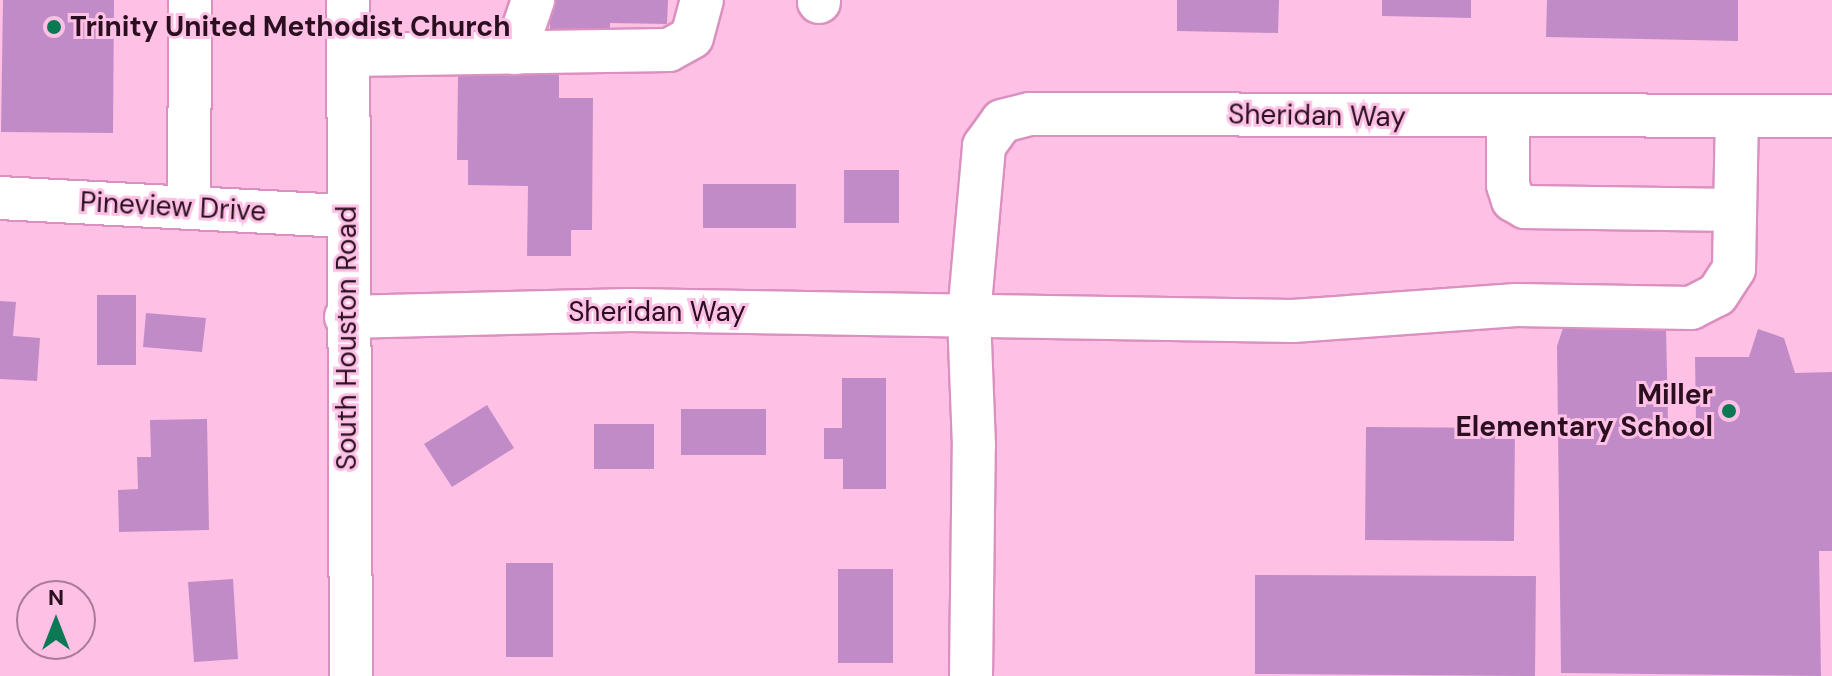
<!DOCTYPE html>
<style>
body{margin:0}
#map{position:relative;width:1832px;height:676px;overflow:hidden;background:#fec1e5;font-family:"DM Sans",sans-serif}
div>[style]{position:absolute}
.building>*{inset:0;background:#c18bc8}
.roads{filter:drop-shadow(2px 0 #db91bf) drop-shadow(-2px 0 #db91bf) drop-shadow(0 2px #db91bf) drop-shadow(0 -2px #db91bf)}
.minor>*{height:42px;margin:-21px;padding:0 21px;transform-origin:21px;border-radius:21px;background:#fff}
.dots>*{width:22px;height:22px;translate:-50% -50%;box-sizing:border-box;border:4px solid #fec1e5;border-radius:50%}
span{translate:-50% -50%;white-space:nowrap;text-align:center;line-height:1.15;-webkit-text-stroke:6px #fec1e5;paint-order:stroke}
.poi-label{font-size:28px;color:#2b0f21;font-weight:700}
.left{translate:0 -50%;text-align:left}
.right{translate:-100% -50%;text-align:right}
.street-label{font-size:28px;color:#2b0f21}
.north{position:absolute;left:16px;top:580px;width:80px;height:80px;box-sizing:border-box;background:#fec1e5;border:2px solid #aa7a97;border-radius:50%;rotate:0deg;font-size:22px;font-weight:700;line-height:32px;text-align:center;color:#2b0f21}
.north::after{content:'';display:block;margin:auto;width:28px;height:36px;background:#0b7953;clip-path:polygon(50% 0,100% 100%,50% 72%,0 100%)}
</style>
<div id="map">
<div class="building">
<i style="clip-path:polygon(3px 0,114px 0,113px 133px,1px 132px)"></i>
<i style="clip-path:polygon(550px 0,668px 0,667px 24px,610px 23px,610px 36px,550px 35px)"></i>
<i style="clip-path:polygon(1177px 0,1279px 0,1278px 33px,1177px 31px)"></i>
<i style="clip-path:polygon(1382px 0,1471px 0,1471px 18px,1382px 16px)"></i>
<i style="clip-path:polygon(1547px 0,1738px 0,1738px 41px,1546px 37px)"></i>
<i style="clip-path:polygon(458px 74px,559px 75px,559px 98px,593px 98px,592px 230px,571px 230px,571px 256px,527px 256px,528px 186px,468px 185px,468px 160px,457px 160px)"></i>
<i style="clip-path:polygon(844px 170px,899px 170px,899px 223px,844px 223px)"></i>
<i style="clip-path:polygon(703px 184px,796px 184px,796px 228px,703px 228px)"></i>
<i style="clip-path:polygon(97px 295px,136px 295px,136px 365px,97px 365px)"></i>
<i style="clip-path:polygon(0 301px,16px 302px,13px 336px,40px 338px,37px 381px,0 379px)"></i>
<i style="clip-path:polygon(146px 313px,206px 318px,202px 352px,143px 347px)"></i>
<i style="clip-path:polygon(1666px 327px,1668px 421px,1696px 421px,1695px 357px,1749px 357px,1758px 329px,1784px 338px,1795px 373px,1832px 372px,1832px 551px,1819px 551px,1821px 676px,1561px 673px,1557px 346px,1563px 328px)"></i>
<i style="clip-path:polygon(842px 378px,886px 378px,886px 489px,843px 489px,843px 459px,824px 459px,824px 428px,842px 428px)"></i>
<i style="clip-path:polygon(487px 405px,514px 448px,452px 487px,424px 444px)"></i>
<i style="clip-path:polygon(681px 409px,766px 409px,766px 455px,681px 455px)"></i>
<i style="clip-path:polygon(207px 419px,209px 530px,119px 532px,118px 490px,138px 489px,137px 457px,151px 457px,150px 420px)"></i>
<i style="clip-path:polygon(594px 424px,654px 424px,654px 469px,594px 469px)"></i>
<i style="clip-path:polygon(1366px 427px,1515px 428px,1514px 541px,1365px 540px)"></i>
<i style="clip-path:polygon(506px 563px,553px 563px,553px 657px,506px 657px)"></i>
<i style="clip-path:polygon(838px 569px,893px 569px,893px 663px,838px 663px)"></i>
<i style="clip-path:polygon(1255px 575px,1536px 576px,1535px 676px,1255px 674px)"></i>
<i style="clip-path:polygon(233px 579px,238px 659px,194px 662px,188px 582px)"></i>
</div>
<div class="roads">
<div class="minor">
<i style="left:348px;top:0;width:676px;rotate:89.75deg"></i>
<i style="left:819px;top:0;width:2px;rotate:90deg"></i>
<i style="left:515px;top:53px;width:56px;rotate:-71.2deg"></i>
<i style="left:348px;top:55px;width:321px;rotate:-0.9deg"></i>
<i style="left:669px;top:50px;width:26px;rotate:-29deg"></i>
<i style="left:692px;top:37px;width:38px;rotate:-75deg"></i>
<i style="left:1508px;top:118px;width:67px;rotate:90deg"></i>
<i style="left:1508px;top:185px;width:16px;rotate:72deg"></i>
<i style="left:1513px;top:200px;width:14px;rotate:30deg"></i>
<i style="left:1525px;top:207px;width:210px;rotate:0.8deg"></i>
<i style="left:0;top:198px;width:346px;rotate:3deg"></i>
<i style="left:189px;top:207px;width:207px;rotate:-89.7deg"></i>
<i style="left:346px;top:317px;width:284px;rotate:-1.4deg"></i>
<i style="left:630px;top:310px;width:663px;rotate:0.95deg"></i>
<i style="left:1293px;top:321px;width:224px;rotate:-4.1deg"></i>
<i style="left:1516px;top:305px;width:175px;rotate:1deg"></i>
<i style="left:1691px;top:308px;width:29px;rotate:-27deg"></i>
<i style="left:1717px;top:295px;width:31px;rotate:-57deg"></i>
<i style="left:1734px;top:269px;width:152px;rotate:-88.9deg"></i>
<i style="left:971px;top:676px;width:230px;rotate:-89.3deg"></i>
<i style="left:974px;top:446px;width:131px;rotate:-92.2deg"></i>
<i style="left:969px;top:315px;width:170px;rotate:-84.9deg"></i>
<i style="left:984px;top:146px;width:31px;rotate:-54deg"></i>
<i style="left:1002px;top:121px;width:29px;rotate:-14deg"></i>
<i style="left:1030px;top:114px;width:802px;rotate:0.14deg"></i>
</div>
</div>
<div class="dots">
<i style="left:54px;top:27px;background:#0b7953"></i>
<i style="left:1729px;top:411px;background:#0b7953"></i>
</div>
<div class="poi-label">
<span class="left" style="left:70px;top:27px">Trinity United Methodist Church</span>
<span class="right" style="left:1713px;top:411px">Miller<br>Elementary School</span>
</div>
<div class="street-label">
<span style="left:1317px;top:116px;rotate:1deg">Sheridan Way</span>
<span style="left:173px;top:207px;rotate:3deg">Pineview Drive</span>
<span style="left:657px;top:312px">Sheridan Way</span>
<span style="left:347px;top:338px;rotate:-90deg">South Houston Road</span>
</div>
<div class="north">N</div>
</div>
